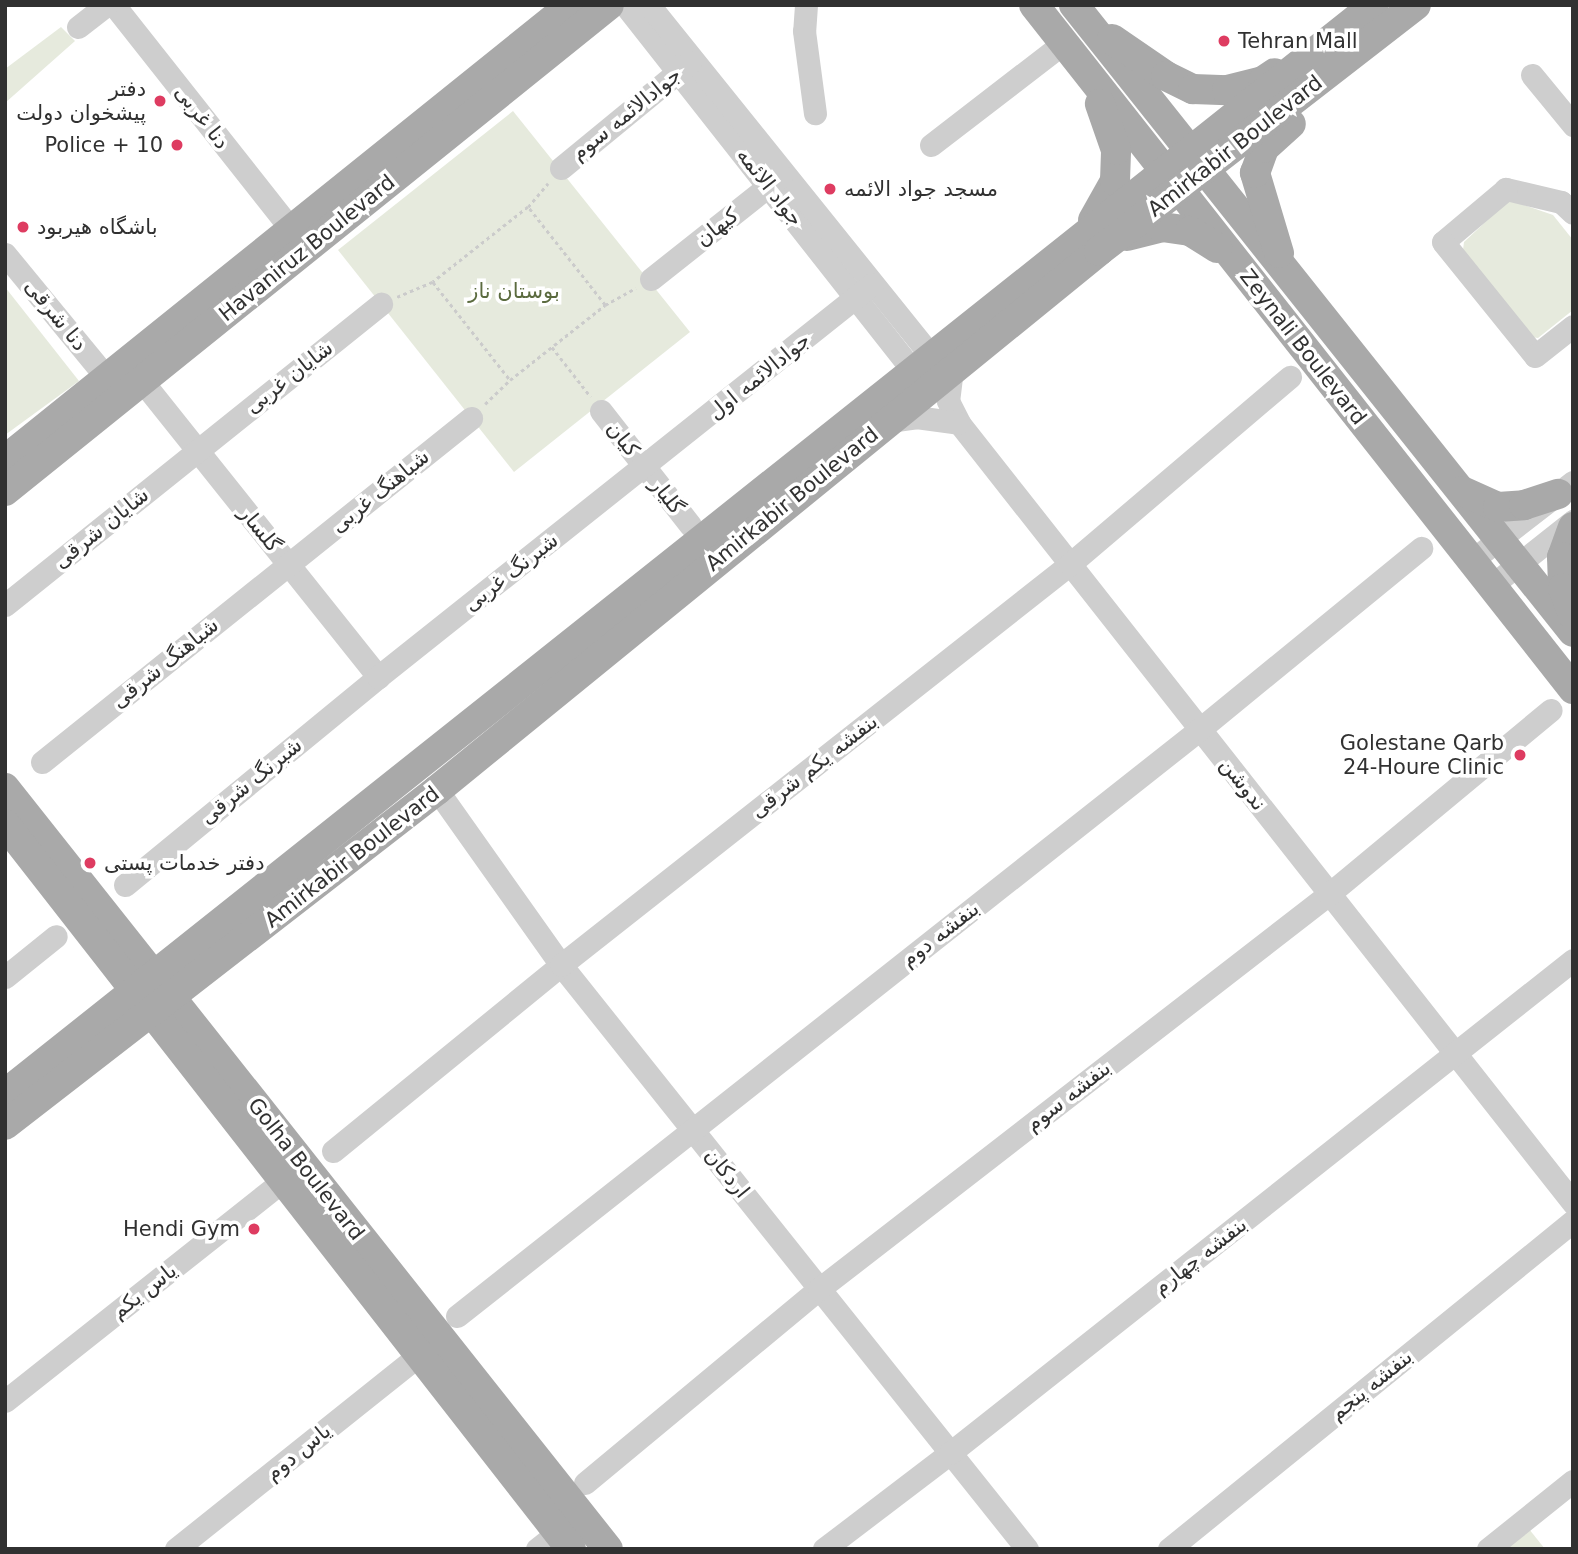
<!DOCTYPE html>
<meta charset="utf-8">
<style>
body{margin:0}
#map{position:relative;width:1578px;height:1554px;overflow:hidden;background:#fff;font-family:"DejaVu Sans",Vazirmatn,sans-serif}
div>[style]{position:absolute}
.green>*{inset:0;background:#e6eadd}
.path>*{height:2.5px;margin-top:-1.25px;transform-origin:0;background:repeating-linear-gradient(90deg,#cbcbcb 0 3.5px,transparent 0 7px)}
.minor>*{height:23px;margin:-11.5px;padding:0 11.5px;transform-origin:11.5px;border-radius:11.5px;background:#cecece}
.major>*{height:30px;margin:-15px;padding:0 15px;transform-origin:15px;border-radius:15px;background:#a9a9a9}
.dots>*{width:19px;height:19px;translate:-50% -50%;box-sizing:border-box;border:4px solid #fff;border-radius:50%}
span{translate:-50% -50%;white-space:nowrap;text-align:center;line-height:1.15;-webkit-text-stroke:7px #fff;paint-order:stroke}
.poi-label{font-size:21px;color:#313131}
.left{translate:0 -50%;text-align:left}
.right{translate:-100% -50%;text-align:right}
.street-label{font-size:21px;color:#313131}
.park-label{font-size:21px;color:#5b6b3f}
.frame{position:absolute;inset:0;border:7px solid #313131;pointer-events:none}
</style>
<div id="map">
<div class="green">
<i style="clip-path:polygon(61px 27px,75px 41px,5px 103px,5px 69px)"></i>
<i style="clip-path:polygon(513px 111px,690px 332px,514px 472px,338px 250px)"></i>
<i style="clip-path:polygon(1509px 200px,1553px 215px,1573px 240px,1573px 310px,1538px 338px,1531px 337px,1463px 250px,1464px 242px)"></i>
<i style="clip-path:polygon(5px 287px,79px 381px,5px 435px)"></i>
<i style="clip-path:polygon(1529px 1529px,1545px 1549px,1505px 1549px)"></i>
</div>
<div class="path">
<i style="left:528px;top:207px;width:31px;rotate:-50deg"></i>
<i style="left:397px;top:297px;width:39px;rotate:-23deg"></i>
<i style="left:605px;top:305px;width:35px;rotate:-29deg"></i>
<i style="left:552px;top:347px;width:63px;rotate:52deg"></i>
<i style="left:485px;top:404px;width:35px;rotate:-44deg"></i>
<i style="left:510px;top:380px;width:121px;rotate:-38.3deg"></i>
<i style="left:605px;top:305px;width:125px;rotate:-128.2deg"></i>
<i style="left:528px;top:207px;width:121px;rotate:141.7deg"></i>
<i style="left:433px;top:282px;width:125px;rotate:51.8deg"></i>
</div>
<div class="minor">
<i style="left:114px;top:5px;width:284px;rotate:51.7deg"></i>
<i style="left:625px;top:5px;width:466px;rotate:51.8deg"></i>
<i style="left:649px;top:5px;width:450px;rotate:51.2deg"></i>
<i style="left:806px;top:5px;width:26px;rotate:94deg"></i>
<i style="left:804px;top:31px;width:83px;rotate:82.4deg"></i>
<i style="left:78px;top:27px;width:36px;rotate:-38deg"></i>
<i style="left:1532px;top:75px;width:65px;rotate:50.6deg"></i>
<i style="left:931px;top:145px;width:165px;rotate:-37.6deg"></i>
<i style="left:561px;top:168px;width:167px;rotate:-39.4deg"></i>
<i style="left:1573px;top:213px;width:16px;rotate:-137deg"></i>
<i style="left:1561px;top:202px;width:57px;rotate:-166.7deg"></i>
<i style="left:1506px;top:189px;width:82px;rotate:139.9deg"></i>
<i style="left:1443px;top:242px;width:146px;rotate:51.1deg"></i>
<i style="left:1535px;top:356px;width:48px;rotate:-38.3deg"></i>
<i style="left:5px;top:254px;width:159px;rotate:50.6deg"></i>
<i style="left:651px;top:279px;width:166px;rotate:-38.4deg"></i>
<i style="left:952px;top:369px;width:32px;rotate:97deg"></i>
<i style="left:948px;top:401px;width:25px;rotate:63deg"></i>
<i style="left:959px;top:423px;width:993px;rotate:51.79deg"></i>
<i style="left:142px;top:381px;width:379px;rotate:51.4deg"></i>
<i style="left:601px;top:411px;width:145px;rotate:52deg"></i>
<i style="left:889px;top:421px;width:27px;rotate:-8deg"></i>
<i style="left:916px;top:417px;width:43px;rotate:7.9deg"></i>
<i style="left:1471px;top:561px;width:129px;rotate:-37.8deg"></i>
<i style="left:1491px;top:586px;width:105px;rotate:-38.4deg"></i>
<i style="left:5px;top:605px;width:482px;rotate:-38.7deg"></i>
<i style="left:42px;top:762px;width:550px;rotate:-38.72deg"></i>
<i style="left:437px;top:790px;width:214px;rotate:54.7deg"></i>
<i style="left:561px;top:965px;width:747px;rotate:51.41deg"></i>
<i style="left:125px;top:885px;width:328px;rotate:-39.4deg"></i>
<i style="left:378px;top:677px;width:631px;rotate:-38.5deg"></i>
<i style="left:5px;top:977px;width:65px;rotate:-38.8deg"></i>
<i style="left:333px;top:1151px;width:294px;rotate:-39.2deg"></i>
<i style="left:561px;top:965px;width:648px;rotate:-38.23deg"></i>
<i style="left:1070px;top:564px;width:289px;rotate:-40.4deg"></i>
<i style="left:457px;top:1316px;width:947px;rotate:-38.31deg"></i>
<i style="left:1200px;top:729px;width:286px;rotate:-39.3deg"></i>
<i style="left:5px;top:1401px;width:355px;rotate:-38.4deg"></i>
<i style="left:585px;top:1483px;width:304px;rotate:-39.7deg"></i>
<i style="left:819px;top:1289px;width:645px;rotate:-37.76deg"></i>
<i style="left:1329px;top:894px;width:288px;rotate:-39.7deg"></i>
<i style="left:176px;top:1549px;width:311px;rotate:-38.6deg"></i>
<i style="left:537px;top:1549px;width:42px;rotate:-38.2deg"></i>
<i style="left:824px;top:1549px;width:158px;rotate:-37.3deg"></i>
<i style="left:950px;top:1453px;width:794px;rotate:-38.36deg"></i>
<i style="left:1169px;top:1549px;width:520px;rotate:-39.07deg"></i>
<i style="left:1488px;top:1549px;width:109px;rotate:-38.7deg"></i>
</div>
<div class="major">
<i style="left:1034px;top:5px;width:871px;rotate:51.76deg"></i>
<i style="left:1074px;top:5px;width:801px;rotate:51.49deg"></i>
<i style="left:1112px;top:39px;width:65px;rotate:34.4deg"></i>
<i style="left:1166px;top:76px;width:30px;rotate:26deg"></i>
<i style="left:1193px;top:89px;width:34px;rotate:2deg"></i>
<i style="left:1227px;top:90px;width:37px;rotate:-14deg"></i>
<i style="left:1263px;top:81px;width:14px;rotate:-34deg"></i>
<i style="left:1093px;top:220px;width:45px;rotate:-60.6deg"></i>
<i style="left:1115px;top:181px;width:31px;rotate:-88deg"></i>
<i style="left:1116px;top:150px;width:49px;rotate:-109.2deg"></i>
<i style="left:1127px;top:236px;width:36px;rotate:-14deg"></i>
<i style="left:1162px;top:227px;width:28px;rotate:8deg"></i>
<i style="left:1190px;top:231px;width:32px;rotate:32deg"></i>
<i style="left:1279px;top:253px;width:84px;rotate:-106.7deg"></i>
<i style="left:1255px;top:173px;width:27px;rotate:-70deg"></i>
<i style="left:1264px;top:148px;width:36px;rotate:-42deg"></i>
<i style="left:5px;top:460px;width:726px;rotate:-38.8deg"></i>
<i style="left:5px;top:491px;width:775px;rotate:-38.82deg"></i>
<i style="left:1462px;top:491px;width:39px;rotate:24deg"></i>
<i style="left:1498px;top:507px;width:26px;rotate:-4deg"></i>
<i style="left:1524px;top:505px;width:36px;rotate:-18deg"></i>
<i style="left:1573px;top:527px;width:32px;rotate:110deg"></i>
<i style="left:1562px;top:557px;width:31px;rotate:88deg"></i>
<i style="left:1563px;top:588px;width:29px;rotate:70deg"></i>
<i style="left:5px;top:788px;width:971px;rotate:51.61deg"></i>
<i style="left:5px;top:824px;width:920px;rotate:52.02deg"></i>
<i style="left:5px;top:1094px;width:1749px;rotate:-38.5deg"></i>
<i style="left:5px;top:1125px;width:547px;rotate:-37.79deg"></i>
<i style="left:437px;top:790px;width:854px;rotate:-39.15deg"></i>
<i style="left:1099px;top:251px;width:401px;rotate:-37.8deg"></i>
</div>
<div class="dots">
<i style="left:1224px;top:41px;background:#de3c61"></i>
<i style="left:160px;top:101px;background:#de3c61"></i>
<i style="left:177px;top:145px;background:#de3c61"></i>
<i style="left:830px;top:189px;background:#de3c61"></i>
<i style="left:23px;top:227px;background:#de3c61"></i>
<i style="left:1520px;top:755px;background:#de3c61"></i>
<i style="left:90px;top:863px;background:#de3c61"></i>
<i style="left:254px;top:1229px;background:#de3c61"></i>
</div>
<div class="poi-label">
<span class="left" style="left:1238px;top:41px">Tehran Mall</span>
<span class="right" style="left:146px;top:101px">دفتر<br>پیشخوان دولت</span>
<span class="right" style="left:163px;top:145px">Police + 10</span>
<span class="left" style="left:844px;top:189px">مسجد جواد الائمه</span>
<span class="left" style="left:37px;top:227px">باشگاه هیربود</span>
<span class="right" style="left:1504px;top:755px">Golestane Qarb<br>24-Houre Clinic</span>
<span class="left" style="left:104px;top:863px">دفتر خدمات پستی</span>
<span class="right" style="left:240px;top:1229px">Hendi Gym</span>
</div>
<div class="street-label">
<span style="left:626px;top:114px;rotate:-39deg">جوادالائمه سوم</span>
<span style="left:202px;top:117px;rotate:52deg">دنا غربی</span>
<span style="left:1235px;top:146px;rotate:-38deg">Amirkabir Boulevard</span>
<span style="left:770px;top:187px;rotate:52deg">جواد الائمه</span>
<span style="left:717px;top:227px;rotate:-38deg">کیهان</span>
<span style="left:307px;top:248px;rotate:-39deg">Havaniruz Boulevard</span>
<span style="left:56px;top:315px;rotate:51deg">دنا شرقی</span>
<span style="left:1303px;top:347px;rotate:52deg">Zeynali Boulevard</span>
<span style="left:759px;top:376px;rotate:-39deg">جوادالائمه اول</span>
<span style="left:289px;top:377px;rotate:-38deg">شایان غربی</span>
<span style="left:623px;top:439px;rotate:52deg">کیان</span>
<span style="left:380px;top:491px;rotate:-39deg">شباهنگ غربی</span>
<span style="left:667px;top:496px;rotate:52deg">گلیار</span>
<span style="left:792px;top:499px;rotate:-39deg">Amirkabir Boulevard</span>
<span style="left:101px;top:528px;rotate:-39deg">شایان شرقی</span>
<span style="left:260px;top:529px;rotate:51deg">گلسار</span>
<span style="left:511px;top:572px;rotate:-38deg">شبرنگ غربی</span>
<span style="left:165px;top:663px;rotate:-39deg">شباهنگ شرقی</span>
<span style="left:814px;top:766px;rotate:-38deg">بنفشه یکم شرقی</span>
<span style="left:251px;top:781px;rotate:-39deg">شبرنگ شرقی</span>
<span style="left:1243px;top:784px;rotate:52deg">ندوشن</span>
<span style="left:352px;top:857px;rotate:-38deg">Amirkabir Boulevard</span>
<span style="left:940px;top:934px;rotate:-38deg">بنفشه دوم</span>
<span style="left:1068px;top:1096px;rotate:-38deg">بنفشه سوم</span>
<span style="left:306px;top:1169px;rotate:52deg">Golha Boulevard</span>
<span style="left:727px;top:1173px;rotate:51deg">اردکان</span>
<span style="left:1200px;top:1256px;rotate:-38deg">بنفشه چهارم</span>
<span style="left:144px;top:1291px;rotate:-38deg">یاس یکم</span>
<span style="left:1371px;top:1385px;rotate:-39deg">بنفشه پنجم</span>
<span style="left:298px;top:1452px;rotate:-39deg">یاس دوم</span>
</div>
<div class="park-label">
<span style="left:514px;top:291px">بوستان ناز</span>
</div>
<div class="frame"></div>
</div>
